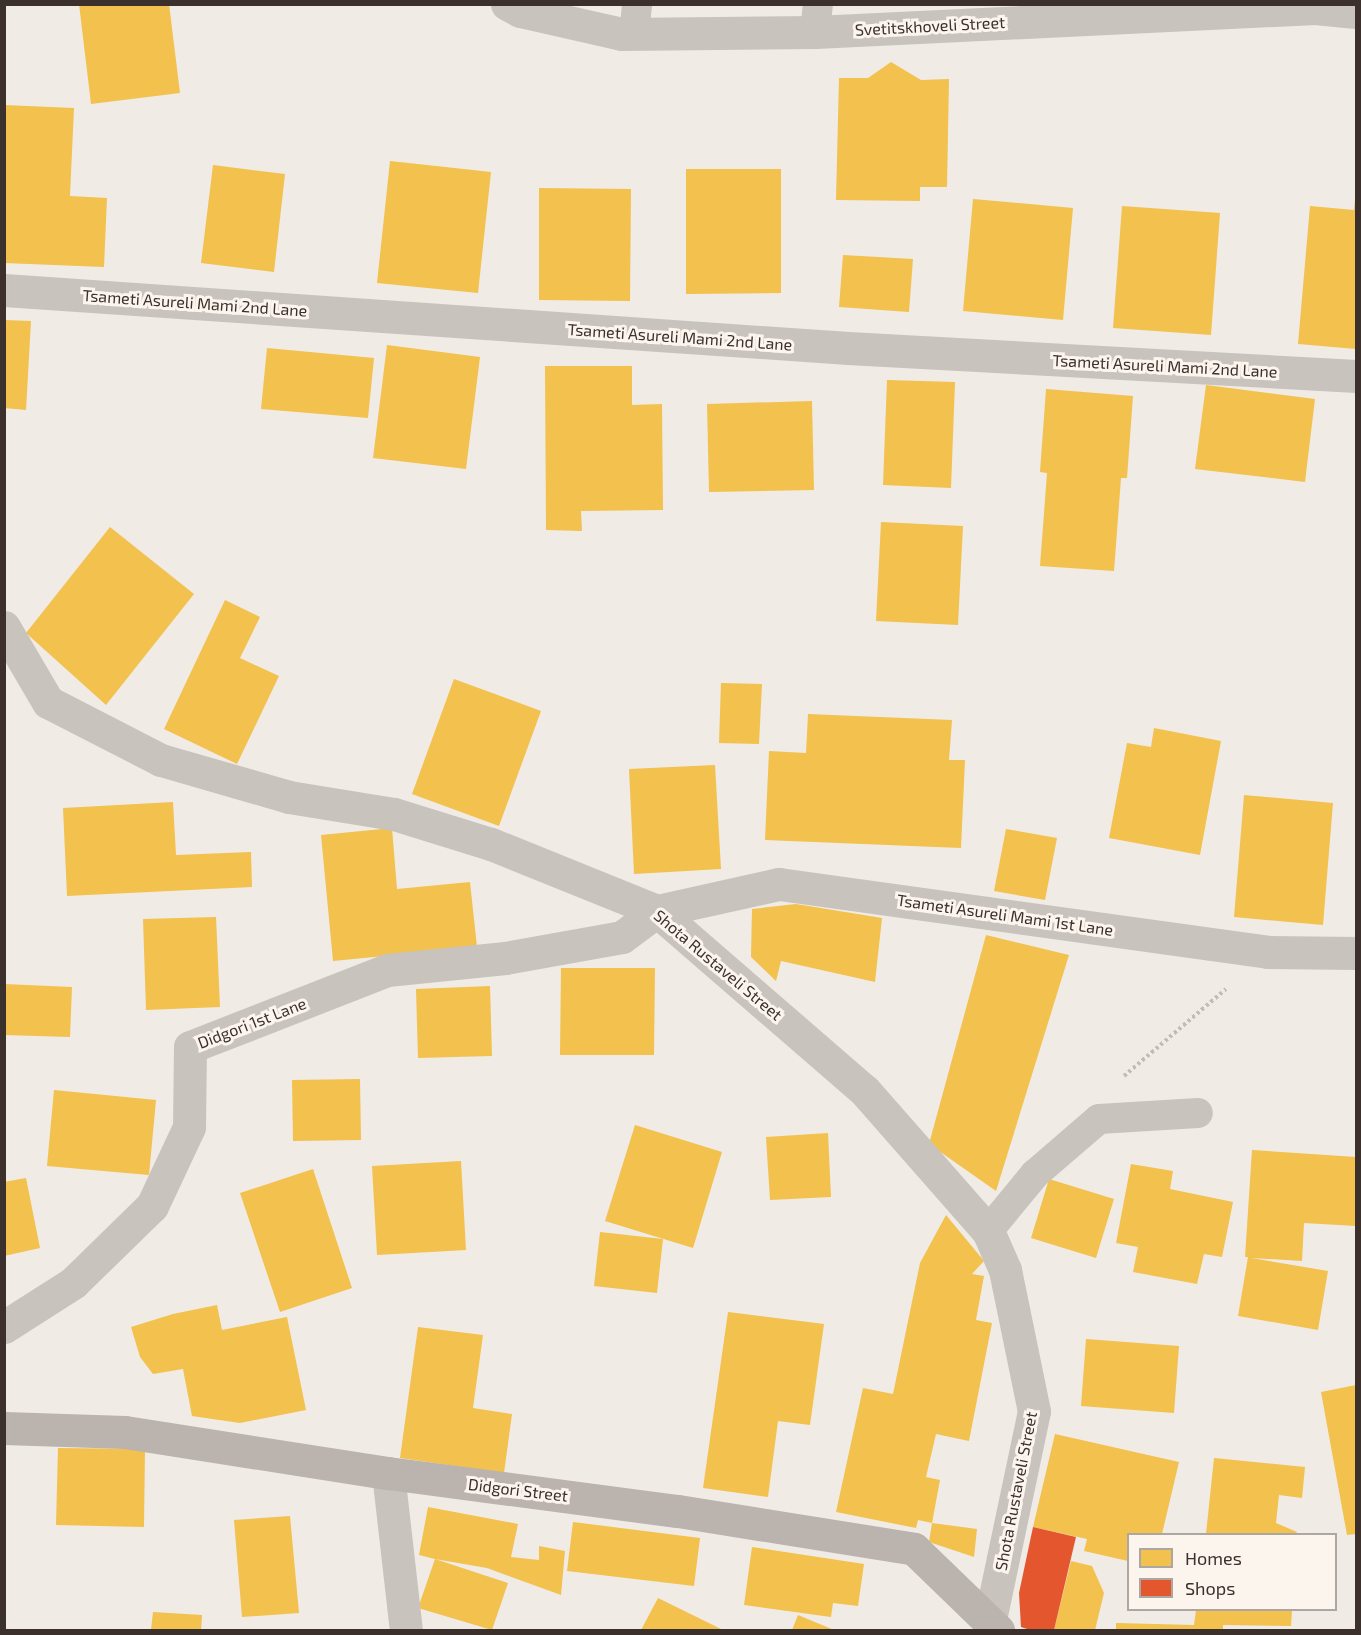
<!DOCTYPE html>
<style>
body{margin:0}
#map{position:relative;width:1361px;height:1635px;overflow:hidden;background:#f0ebe5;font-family:"Exo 2",sans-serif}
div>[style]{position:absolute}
.homes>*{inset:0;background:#f2c14e}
.shops>*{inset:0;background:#e4572e}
.path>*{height:4px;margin-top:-2px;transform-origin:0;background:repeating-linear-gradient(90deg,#c2bbb6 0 3px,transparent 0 6px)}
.lane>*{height:30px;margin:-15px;padding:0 15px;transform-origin:15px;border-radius:15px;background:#c9c3be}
.street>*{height:33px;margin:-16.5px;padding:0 16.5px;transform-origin:16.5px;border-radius:16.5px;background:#c9c3be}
.secondary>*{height:33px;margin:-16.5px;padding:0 16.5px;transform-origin:16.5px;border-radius:16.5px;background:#bab3ae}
span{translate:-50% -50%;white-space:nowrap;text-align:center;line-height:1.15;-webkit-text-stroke:6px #fbf5ee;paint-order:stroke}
.street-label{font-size:16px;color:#3b302b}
.frame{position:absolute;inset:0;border:6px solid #3b302b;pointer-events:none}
.legend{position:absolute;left:1127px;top:1533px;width:210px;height:78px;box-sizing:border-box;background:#fbf5ee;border:2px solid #aea6a0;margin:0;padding:8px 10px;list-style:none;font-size:18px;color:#3b302b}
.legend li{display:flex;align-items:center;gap:12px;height:30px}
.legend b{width:30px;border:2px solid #aea6a0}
</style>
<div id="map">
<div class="homes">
<i style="clip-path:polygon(79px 4px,169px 4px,180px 93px,91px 104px)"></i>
<i style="clip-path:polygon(891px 62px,921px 80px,949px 79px,947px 187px,920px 187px,920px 201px,836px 200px,839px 78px,868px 78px)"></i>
<i style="clip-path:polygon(4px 105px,74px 108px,70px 196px,107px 198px,104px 267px,4px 263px)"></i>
<i style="clip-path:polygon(390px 161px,491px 172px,478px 293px,377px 283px)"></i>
<i style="clip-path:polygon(213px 165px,285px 174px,274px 272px,201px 263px)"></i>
<i style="clip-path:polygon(686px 169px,781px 169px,781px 293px,686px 294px)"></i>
<i style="clip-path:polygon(539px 188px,631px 189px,630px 301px,539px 300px)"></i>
<i style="clip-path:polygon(973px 199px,1073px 208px,1063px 320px,963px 311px)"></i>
<i style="clip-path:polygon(1355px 199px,1356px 349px,1298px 344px,1310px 206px,1354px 210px)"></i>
<i style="clip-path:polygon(1122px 206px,1220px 213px,1211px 335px,1113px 328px)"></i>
<i style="clip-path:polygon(843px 255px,913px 259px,909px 312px,839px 307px)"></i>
<i style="clip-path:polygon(4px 320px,31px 321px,26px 410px,4px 408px)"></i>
<i style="clip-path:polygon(387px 345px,480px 357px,466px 469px,373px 458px)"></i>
<i style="clip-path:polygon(267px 348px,374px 358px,368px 418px,261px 409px)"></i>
<i style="clip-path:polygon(545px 366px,632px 366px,632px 405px,662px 404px,663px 510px,581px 511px,582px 531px,546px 530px)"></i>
<i style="clip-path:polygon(887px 380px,955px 382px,951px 488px,883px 485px)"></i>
<i style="clip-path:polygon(1206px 385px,1315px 399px,1305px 482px,1195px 469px)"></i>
<i style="clip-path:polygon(1046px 389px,1133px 396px,1127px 478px,1121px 478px,1114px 571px,1040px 566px,1047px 473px,1040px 472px)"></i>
<i style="clip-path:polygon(812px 401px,814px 490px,709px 492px,707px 404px)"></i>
<i style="clip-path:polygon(881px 522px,963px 526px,958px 625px,876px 621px)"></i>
<i style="clip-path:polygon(110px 527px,194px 594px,106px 705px,26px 633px)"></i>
<i style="clip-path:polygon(225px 600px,260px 617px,240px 658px,279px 676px,237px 764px,164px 729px)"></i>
<i style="clip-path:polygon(454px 679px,541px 711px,499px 826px,412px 794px)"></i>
<i style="clip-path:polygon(721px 683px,762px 684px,759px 744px,719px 743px)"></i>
<i style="clip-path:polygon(808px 714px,952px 720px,949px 760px,965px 760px,961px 848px,765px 840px,769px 751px,806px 753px)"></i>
<i style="clip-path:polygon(1154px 728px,1221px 741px,1200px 855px,1109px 838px,1127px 743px,1151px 747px)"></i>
<i style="clip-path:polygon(715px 765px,721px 869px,634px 874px,629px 769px)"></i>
<i style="clip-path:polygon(1244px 795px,1333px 803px,1323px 925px,1234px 917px)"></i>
<i style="clip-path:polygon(173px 802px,176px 855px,251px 852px,252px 887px,67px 896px,63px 808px)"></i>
<i style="clip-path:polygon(392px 828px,397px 889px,470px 882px,477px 947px,333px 961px,321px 835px)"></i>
<i style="clip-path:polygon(1006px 829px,1057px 838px,1045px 900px,994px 891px)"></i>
<i style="clip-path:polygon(796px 904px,882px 918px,875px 982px,781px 961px,776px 981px,751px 957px,752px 909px)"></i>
<i style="clip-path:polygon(216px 917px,220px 1007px,146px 1010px,143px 919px)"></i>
<i style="clip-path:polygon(986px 935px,1069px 955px,996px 1191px,929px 1144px)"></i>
<i style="clip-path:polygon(561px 968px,655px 968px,654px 1055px,560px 1055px)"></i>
<i style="clip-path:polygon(4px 984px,72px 987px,70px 1037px,4px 1035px)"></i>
<i style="clip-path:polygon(490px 986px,492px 1056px,418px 1058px,416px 989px)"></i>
<i style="clip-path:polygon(360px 1079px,361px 1140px,293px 1141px,292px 1080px)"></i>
<i style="clip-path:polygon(54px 1090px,156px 1100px,149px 1175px,47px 1166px)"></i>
<i style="clip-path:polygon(635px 1125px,722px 1152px,693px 1248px,605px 1221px)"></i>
<i style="clip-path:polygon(828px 1133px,831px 1197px,770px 1200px,766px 1137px)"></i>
<i style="clip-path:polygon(1252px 1150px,1356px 1157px,1356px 1226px,1304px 1223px,1302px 1261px,1251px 1258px,1328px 1271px,1318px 1330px,1238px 1316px,1248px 1257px,1245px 1257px)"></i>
<i style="clip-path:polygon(461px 1161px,466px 1250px,377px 1255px,372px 1166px)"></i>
<i style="clip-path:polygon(1131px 1164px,1173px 1171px,1170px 1189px,1233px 1202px,1222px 1257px,1204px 1254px,1197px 1284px,1133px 1272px,1138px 1247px,1116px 1243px)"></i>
<i style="clip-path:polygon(313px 1169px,352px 1288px,280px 1312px,240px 1193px)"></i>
<i style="clip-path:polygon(26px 1178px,40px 1248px,4px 1256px,4px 1182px)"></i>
<i style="clip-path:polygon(1049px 1179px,1114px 1199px,1096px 1258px,1031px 1238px)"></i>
<i style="clip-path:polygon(946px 1215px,984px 1261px,972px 1274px,984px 1276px,976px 1320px,992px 1323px,969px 1441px,936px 1434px,926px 1477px,940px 1480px,932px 1523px,977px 1529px,974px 1557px,929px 1542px,932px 1523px,918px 1520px,916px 1528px,836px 1512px,863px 1388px,893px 1394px,920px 1263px)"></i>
<i style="clip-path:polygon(600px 1232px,663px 1239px,657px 1293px,594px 1286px)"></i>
<i style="clip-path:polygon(217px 1305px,222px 1330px,287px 1317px,306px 1410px,240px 1423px,192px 1416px,183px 1369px,153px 1374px,140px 1357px,131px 1327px,173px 1314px)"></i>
<i style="clip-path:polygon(728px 1312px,824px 1324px,810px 1425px,778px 1421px,768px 1497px,703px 1488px)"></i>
<i style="clip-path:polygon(418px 1327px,483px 1335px,473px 1408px,512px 1414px,504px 1473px,400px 1458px)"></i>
<i style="clip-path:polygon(1086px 1339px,1179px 1346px,1174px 1413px,1081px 1406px)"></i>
<i style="clip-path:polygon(1356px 1385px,1356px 1534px,1347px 1535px,1321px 1392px)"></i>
<i style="clip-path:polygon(1055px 1434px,1179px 1462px,1162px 1534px,1128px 1534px,1128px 1561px,1084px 1551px,1087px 1539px,1033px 1527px)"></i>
<i style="clip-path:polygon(58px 1448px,145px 1449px,144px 1527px,56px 1525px)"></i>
<i style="clip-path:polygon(1214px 1458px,1305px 1467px,1302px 1498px,1279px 1495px,1276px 1523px,1297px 1532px,1296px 1534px,1206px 1534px)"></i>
<i style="clip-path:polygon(428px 1507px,518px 1524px,511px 1557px,539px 1560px,539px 1546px,565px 1551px,561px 1595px,487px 1568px,435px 1559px,508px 1583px,492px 1630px,418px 1608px,435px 1559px,419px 1555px)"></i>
<i style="clip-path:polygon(290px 1516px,299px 1613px,242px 1617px,234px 1520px)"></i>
<i style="clip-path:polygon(573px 1522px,700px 1538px,694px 1586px,567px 1571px)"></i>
<i style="clip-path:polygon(752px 1547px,864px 1564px,858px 1606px,833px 1603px,831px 1617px,744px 1605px)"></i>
<i style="clip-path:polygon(1071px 1561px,1092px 1566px,1104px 1593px,1095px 1630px,1054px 1630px)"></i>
<i style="clip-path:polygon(658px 1598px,723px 1630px,641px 1630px)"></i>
<i style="clip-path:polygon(1196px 1610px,1292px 1610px,1291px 1626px,1223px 1625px,1223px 1630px,1116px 1630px,1116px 1623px,1194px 1625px)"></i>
<i style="clip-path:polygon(153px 1612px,202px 1615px,201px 1630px,151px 1630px)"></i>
<i style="clip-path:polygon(798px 1615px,834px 1630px,792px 1630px)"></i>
</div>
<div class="shops">
<i style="clip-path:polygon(1033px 1527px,1076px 1537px,1054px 1630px,1030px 1630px,1021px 1627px,1019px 1593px)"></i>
</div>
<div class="path">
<i style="left:1124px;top:1076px;width:134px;rotate:-40.5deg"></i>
</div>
<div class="lane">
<i style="left:815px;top:32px;width:28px;rotate:-84deg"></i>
<i style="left:634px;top:34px;width:30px;rotate:-84deg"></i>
<i style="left:988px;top:1231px;width:74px;rotate:-50.5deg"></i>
<i style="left:1035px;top:1174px;width:84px;rotate:-40.7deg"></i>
<i style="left:1099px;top:1119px;width:99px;rotate:-3.5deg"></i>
</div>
<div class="street">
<i style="left:507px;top:4px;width:15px;rotate:28deg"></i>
<i style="left:520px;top:11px;width:105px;rotate:12.7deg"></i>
<i style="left:622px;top:34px;width:193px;rotate:-0.6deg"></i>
<i style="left:815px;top:32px;width:501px;rotate:-2.75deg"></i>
<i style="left:1315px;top:8px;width:41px;rotate:5.6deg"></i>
<i style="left:4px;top:290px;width:846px;rotate:3.93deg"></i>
<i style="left:848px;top:348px;width:509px;rotate:3.15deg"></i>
<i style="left:4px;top:627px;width:87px;rotate:59.6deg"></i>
<i style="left:48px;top:702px;width:127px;rotate:27.2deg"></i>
<i style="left:161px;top:760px;width:133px;rotate:16.1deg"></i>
<i style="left:289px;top:797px;width:106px;rotate:9.2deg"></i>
<i style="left:394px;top:814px;width:102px;rotate:17.2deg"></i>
<i style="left:491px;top:844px;width:179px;rotate:22deg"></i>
<i style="left:657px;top:911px;width:274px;rotate:40.9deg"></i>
<i style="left:864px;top:1090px;width:188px;rotate:48.7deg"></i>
<i style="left:988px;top:1231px;width:43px;rotate:66.4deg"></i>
<i style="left:1005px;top:1270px;width:144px;rotate:78.4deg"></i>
<i style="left:1034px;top:1411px;width:214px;rotate:101.9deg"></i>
<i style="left:4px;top:1327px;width:82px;rotate:-32.5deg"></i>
<i style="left:73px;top:1283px;width:110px;rotate:-44.3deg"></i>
<i style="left:152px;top:1206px;width:87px;rotate:-64.9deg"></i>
<i style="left:189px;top:1127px;width:80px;rotate:-89.3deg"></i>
<i style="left:190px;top:1047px;width:212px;rotate:-21.3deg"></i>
<i style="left:387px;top:970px;width:119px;rotate:-5.8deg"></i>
<i style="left:505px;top:958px;width:119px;rotate:-10.2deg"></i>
<i style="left:622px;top:937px;width:44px;rotate:-36.6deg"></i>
<i style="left:657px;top:911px;width:125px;rotate:-12.5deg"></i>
<i style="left:779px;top:884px;width:494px;rotate:7.9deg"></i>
<i style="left:1268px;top:952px;width:88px;rotate:0.7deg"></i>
<i style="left:388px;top:1473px;width:158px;rotate:83.5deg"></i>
</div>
<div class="secondary">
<i style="left:4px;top:1428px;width:121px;rotate:1.9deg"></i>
<i style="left:125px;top:1432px;width:266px;rotate:8.9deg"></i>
<i style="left:388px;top:1473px;width:292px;rotate:7.5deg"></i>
<i style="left:678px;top:1511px;width:239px;rotate:9.1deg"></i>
<i style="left:914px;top:1549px;width:117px;rotate:44deg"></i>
</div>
<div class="street-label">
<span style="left:930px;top:26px;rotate:-3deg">Svetitskhoveli Street</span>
<span style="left:195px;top:303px;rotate:4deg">Tsameti Asureli Mami 2nd Lane</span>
<span style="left:680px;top:337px;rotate:4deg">Tsameti Asureli Mami 2nd Lane</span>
<span style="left:1165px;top:366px;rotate:3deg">Tsameti Asureli Mami 2nd Lane</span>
<span style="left:1005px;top:915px;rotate:8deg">Tsameti Asureli Mami 1st Lane</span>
<span style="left:718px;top:965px;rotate:40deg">Shota Rustaveli Street</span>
<span style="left:252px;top:1023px;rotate:-21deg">Didgori 1st Lane</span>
<span style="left:518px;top:1490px;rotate:7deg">Didgori Street</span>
<span style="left:1016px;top:1491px;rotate:-79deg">Shota Rustaveli Street</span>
</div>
<div class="frame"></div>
<ul class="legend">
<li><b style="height:16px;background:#f2c14e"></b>Homes</li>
<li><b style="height:16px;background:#e4572e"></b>Shops</li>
</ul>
</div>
